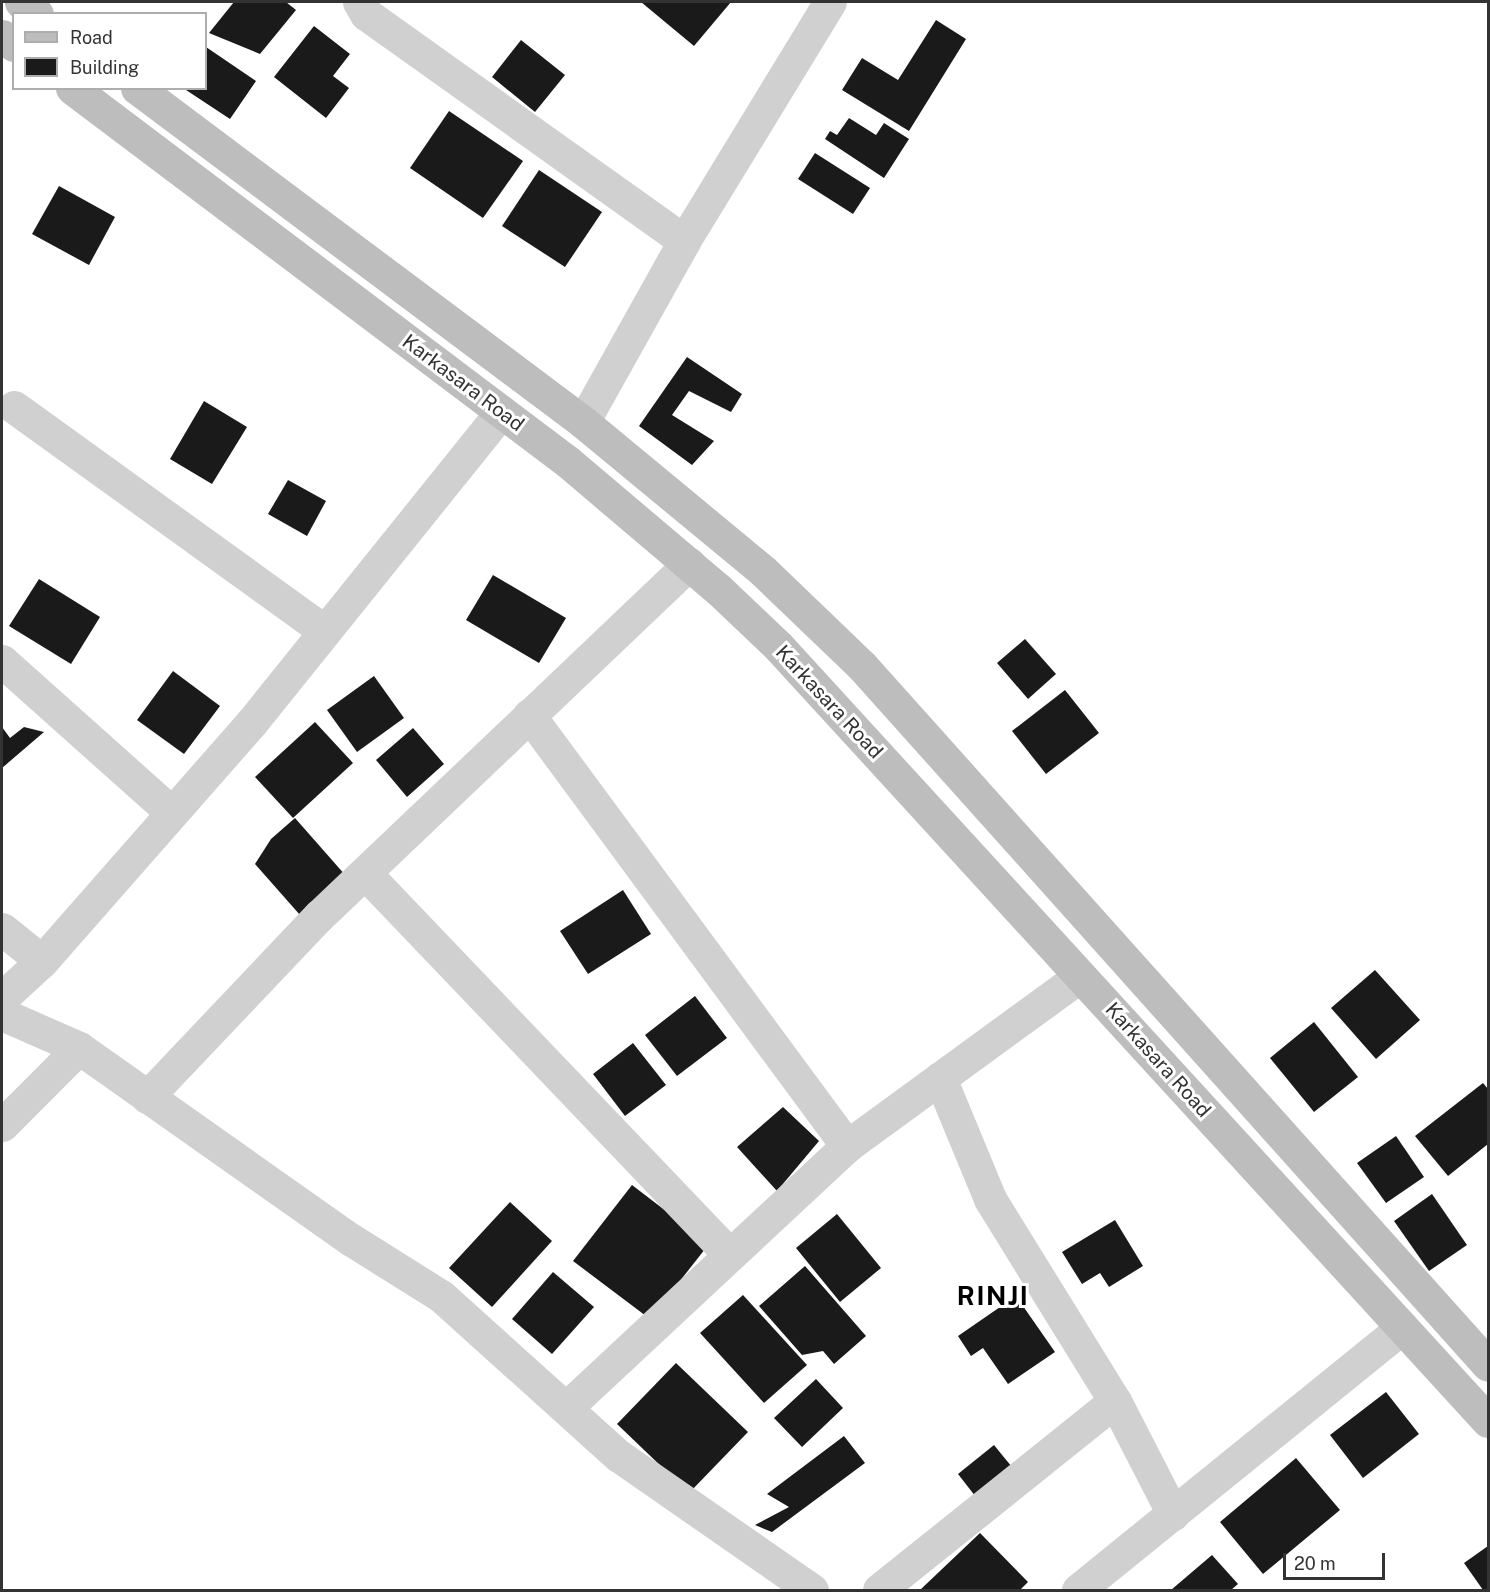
<!DOCTYPE html>
<style>
body{margin:0}
#map{position:relative;width:1490px;height:1592px;overflow:hidden;background:#fff;font-family:"Public Sans",sans-serif}
div>[style]{position:absolute}
.building>*{inset:0;background:#1a1a1a}
.minor>*{height:33px;margin:-16.5px;padding:0 16.5px;transform-origin:16.5px;border-radius:16.5px;background:#d0d0d0}
.secondary>*{height:33px;margin:-16.5px;padding:0 16.5px;transform-origin:16.5px;border-radius:16.5px;background:#bdbdbd}
span{translate:-50% -50%;white-space:nowrap;text-align:center;line-height:1.15;-webkit-text-stroke:6px #fff;paint-order:stroke}
.street-label{font-size:20px;color:#333}
.district-label{font-size:26px;color:#000;font-weight:700;letter-spacing:1.5px}
.frame{position:absolute;inset:0;border:3px solid #333;pointer-events:none}
.legend{position:absolute;left:12px;top:12px;width:195px;height:78px;box-sizing:border-box;background:#fff;border:2px solid #adadad;margin:0;padding:8px 10px;list-style:none;font-size:18px;color:#333}
.legend li{display:flex;align-items:center;gap:12px;height:30px}
.legend b{width:30px;border:2px solid #adadad}
.scale{position:absolute;left:1283px;top:1553px;width:102px;height:27px;box-sizing:border-box;border:3px solid #333;border-top:0;padding-left:8px;font-size:18px;line-height:21px;white-space:nowrap;color:#333;-webkit-text-stroke:4px #fff;paint-order:stroke}
</style>
<div id="map">
<div class="building">
<i style="clip-path:polygon(234px 2px,286px 2px,296px 10px,260px 54px,209px 33px)"></i>
<i style="clip-path:polygon(641px 2px,731px 2px,694px 46px)"></i>
<i style="clip-path:polygon(936px 20px,966px 39px,909px 131px,842px 90px,862px 58px,898px 80px)"></i>
<i style="clip-path:polygon(314px 26px,350px 54px,333px 76px,349px 88px,326px 118px,274px 77px)"></i>
<i style="clip-path:polygon(521px 40px,565px 75px,535px 112px,492px 77px)"></i>
<i style="clip-path:polygon(206px 47px,256px 81px,230px 119px,183px 88px,206px 88px)"></i>
<i style="clip-path:polygon(449px 111px,523px 161px,483px 218px,410px 168px)"></i>
<i style="clip-path:polygon(849px 118px,876px 135px,884px 123px,909px 139px,884px 178px,825px 139px,830px 131px,837px 135px)"></i>
<i style="clip-path:polygon(815px 153px,870px 188px,853px 214px,798px 179px)"></i>
<i style="clip-path:polygon(539px 170px,602px 212px,565px 267px,502px 226px)"></i>
<i style="clip-path:polygon(59px 186px,115px 217px,89px 265px,32px 234px)"></i>
<i style="clip-path:polygon(687px 357px,742px 394px,731px 412px,689px 391px,672px 415px,714px 441px,692px 465px,639px 426px)"></i>
<i style="clip-path:polygon(204px 401px,247px 427px,212px 484px,170px 459px)"></i>
<i style="clip-path:polygon(288px 480px,326px 501px,307px 536px,268px 514px)"></i>
<i style="clip-path:polygon(493px 575px,566px 618px,539px 663px,466px 620px)"></i>
<i style="clip-path:polygon(39px 579px,100px 617px,71px 664px,9px 626px)"></i>
<i style="clip-path:polygon(1025px 639px,1056px 674px,1028px 699px,997px 663px)"></i>
<i style="clip-path:polygon(173px 671px,220px 706px,184px 754px,137px 720px)"></i>
<i style="clip-path:polygon(374px 676px,404px 718px,357px 752px,327px 710px)"></i>
<i style="clip-path:polygon(1065px 690px,1099px 733px,1046px 774px,1012px 731px)"></i>
<i style="clip-path:polygon(315px 722px,353px 763px,293px 818px,255px 777px)"></i>
<i style="clip-path:polygon(2px 727px,10px 738px,24px 727px,44px 732px,2px 768px)"></i>
<i style="clip-path:polygon(413px 728px,444px 764px,407px 797px,376px 760px)"></i>
<i style="clip-path:polygon(295px 818px,346px 876px,300px 915px,255px 864px,271px 839px)"></i>
<i style="clip-path:polygon(623px 890px,651px 934px,588px 974px,560px 931px)"></i>
<i style="clip-path:polygon(1375px 970px,1420px 1020px,1376px 1059px,1331px 1008px)"></i>
<i style="clip-path:polygon(695px 996px,727px 1038px,677px 1076px,645px 1035px)"></i>
<i style="clip-path:polygon(1314px 1022px,1358px 1077px,1314px 1112px,1270px 1058px)"></i>
<i style="clip-path:polygon(633px 1043px,666px 1085px,625px 1116px,593px 1074px)"></i>
<i style="clip-path:polygon(1483px 1083px,1488px 1089px,1488px 1144px,1448px 1176px,1415px 1136px)"></i>
<i style="clip-path:polygon(783px 1107px,819px 1141px,777px 1191px,737px 1147px)"></i>
<i style="clip-path:polygon(1396px 1136px,1424px 1177px,1386px 1203px,1357px 1163px)"></i>
<i style="clip-path:polygon(632px 1185px,709px 1244px,650px 1319px,573px 1261px)"></i>
<i style="clip-path:polygon(1432px 1194px,1467px 1245px,1429px 1271px,1394px 1221px)"></i>
<i style="clip-path:polygon(510px 1202px,552px 1241px,492px 1307px,449px 1268px)"></i>
<i style="clip-path:polygon(837px 1214px,881px 1268px,840px 1302px,796px 1248px)"></i>
<i style="clip-path:polygon(1115px 1220px,1143px 1266px,1109px 1287px,1100px 1273px,1082px 1284px,1062px 1252px)"></i>
<i style="clip-path:polygon(805px 1266px,866px 1336px,834px 1364px,823px 1351px,802px 1355px,759px 1306px)"></i>
<i style="clip-path:polygon(553px 1272px,594px 1307px,552px 1354px,512px 1319px)"></i>
<i style="clip-path:polygon(743px 1295px,807px 1365px,764px 1403px,700px 1333px)"></i>
<i style="clip-path:polygon(1016px 1296px,1055px 1352px,1008px 1384px,983px 1348px,971px 1356px,958px 1336px)"></i>
<i style="clip-path:polygon(676px 1363px,748px 1432px,689px 1493px,617px 1424px)"></i>
<i style="clip-path:polygon(816px 1379px,843px 1408px,802px 1447px,774px 1418px)"></i>
<i style="clip-path:polygon(1386px 1392px,1419px 1434px,1363px 1478px,1330px 1435px)"></i>
<i style="clip-path:polygon(844px 1436px,865px 1463px,772px 1532px,755px 1525px,789px 1507px,767px 1494px)"></i>
<i style="clip-path:polygon(994px 1445px,1016px 1472px,979px 1501px,958px 1474px)"></i>
<i style="clip-path:polygon(1296px 1458px,1340px 1510px,1263px 1574px,1220px 1522px)"></i>
<i style="clip-path:polygon(980px 1533px,1028px 1582px,1020px 1590px,920px 1590px)"></i>
<i style="clip-path:polygon(1488px 1546px,1488px 1590px,1483px 1590px,1464px 1563px)"></i>
<i style="clip-path:polygon(1212px 1555px,1238px 1584px,1231px 1590px,1171px 1590px)"></i>
</div>
<div class="minor">
<i style="left:359px;top:2px;width:14px;rotate:60deg"></i>
<i style="left:366px;top:14px;width:391px;rotate:35.5deg"></i>
<i style="left:14px;top:407px;width:383px;rotate:35.8deg"></i>
<i style="left:583px;top:422px;width:207px;rotate:-60.8deg"></i>
<i style="left:684px;top:241px;width:280px;rotate:-58.6deg"></i>
<i style="left:2px;top:661px;width:227px;rotate:41.8deg"></i>
<i style="left:529px;top:715px;width:536px;rotate:53.58deg"></i>
<i style="left:365px;top:873px;width:528px;rotate:46.3deg"></i>
<i style="left:2px;top:929px;width:51px;rotate:38.7deg"></i>
<i style="left:2px;top:998px;width:54px;rotate:-42.8deg"></i>
<i style="left:42px;top:961px;width:318px;rotate:-48.7deg"></i>
<i style="left:252px;top:722px;width:398px;rotate:-51.2deg"></i>
<i style="left:2px;top:1014px;width:84px;rotate:23.8deg"></i>
<i style="left:79px;top:1048px;width:332px;rotate:35.2deg"></i>
<i style="left:350px;top:1239px;width:107px;rotate:32.1deg"></i>
<i style="left:441px;top:1296px;width:239px;rotate:42deg"></i>
<i style="left:619px;top:1456px;width:235px;rotate:34.8deg"></i>
<i style="left:940px;top:1078px;width:131px;rotate:67.5deg"></i>
<i style="left:990px;top:1199px;width:238px;rotate:58.3deg"></i>
<i style="left:1115px;top:1401px;width:127px;rotate:62.8deg"></i>
<i style="left:147px;top:1097px;width:250px;rotate:-46.5deg"></i>
<i style="left:319px;top:916px;width:511px;rotate:-43.57deg"></i>
<i style="left:2px;top:1125px;width:109px;rotate:-45deg"></i>
<i style="left:566px;top:1408px;width:384px;rotate:-43deg"></i>
<i style="left:847px;top:1146px;width:288px;rotate:-36.1deg"></i>
<i style="left:879px;top:1590px;width:302px;rotate:-38.7deg"></i>
<i style="left:1078px;top:1590px;width:417px;rotate:-39deg"></i>
</div>
<div class="secondary">
<i style="left:21px;top:2px;width:20px;rotate:37deg"></i>
<i style="left:2px;top:36px;width:15px;rotate:37deg"></i>
<i style="left:72px;top:88px;width:621px;rotate:37.02deg"></i>
<i style="left:568px;top:462px;width:197px;rotate:40.3deg"></i>
<i style="left:718px;top:589px;width:83px;rotate:43.5deg"></i>
<i style="left:778px;top:646px;width:1051px;rotate:47.51deg"></i>
<i style="left:137px;top:88px;width:557px;rotate:36.83deg"></i>
<i style="left:583px;top:422px;width:234px;rotate:39.6deg"></i>
<i style="left:763px;top:571px;width:137px;rotate:43.8deg"></i>
<i style="left:862px;top:666px;width:938px;rotate:48.15deg"></i>
</div>
<div class="street-label">
<span style="left:463px;top:383px;rotate:37deg">Karkasara Road</span>
<span style="left:829px;top:702px;rotate:47deg">Karkasara Road</span>
<span style="left:1158px;top:1060px;rotate:48deg">Karkasara Road</span>
</div>
<div class="district-label">
<span style="left:993px;top:1296px">RINJI</span>
</div>
<div class="frame"></div>
<ul class="legend">
<li><b style="height:8px;background:#bdbdbd"></b>Road</li>
<li><b style="height:16px;background:#1a1a1a"></b>Building</li>
</ul>
<div class="scale">20 m</div>
</div>
